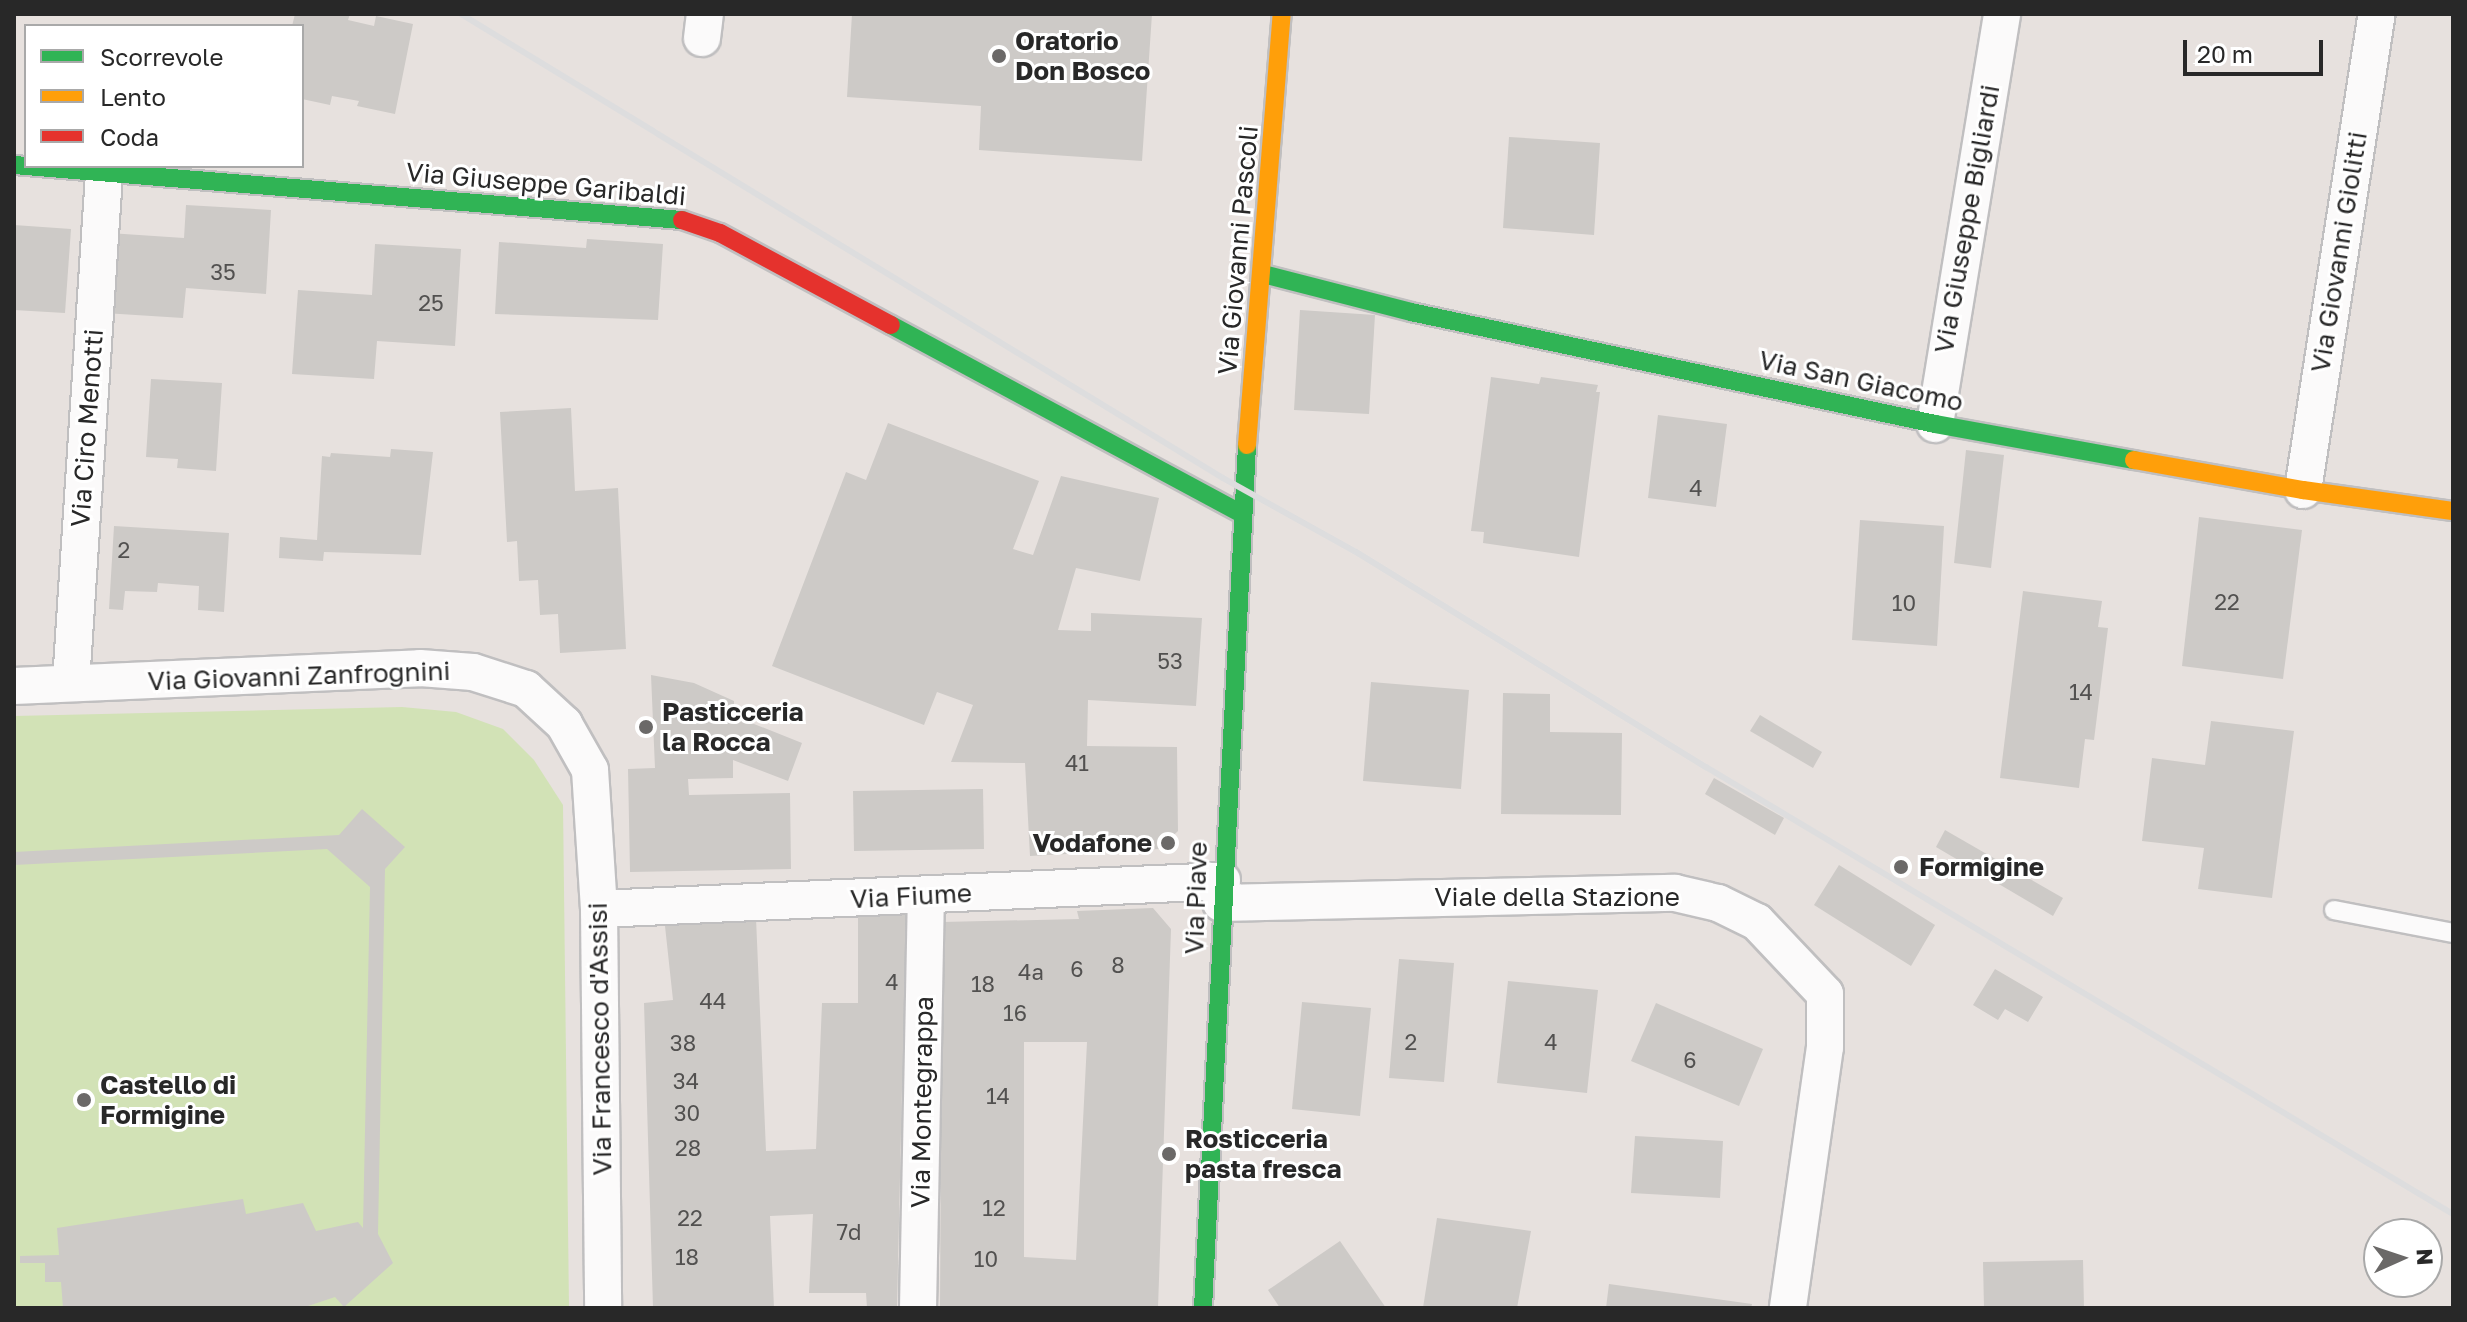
<!DOCTYPE html>
<style>
body{margin:0}
#map{position:relative;width:2467px;height:1322px;overflow:hidden;background:#e7e1de;font-family:"Golos Text",sans-serif}
div>[style]{position:absolute}
.green>*{inset:0;background:#d2e2b6}
.building>*{inset:0;background:#cdcac7}
.roads{filter:drop-shadow(2px 0 #c0bfc0) drop-shadow(-2px 0 #c0bfc0) drop-shadow(0 2px #c0bfc0) drop-shadow(0 -2px #c0bfc0)}
.lane>*{height:18px;margin:-9px;padding:0 9px;transform-origin:9px;border-radius:9px;background:#fbfafa}
.street>*{height:36px;margin:-18px;padding:0 18px;transform-origin:18px;border-radius:18px;background:#fbfafa}
.fast>*{height:18px;margin:-9px;padding:0 9px;transform-origin:9px;border-radius:9px;background:#30b455}
.slow>*{height:18px;margin:-9px;padding:0 9px;transform-origin:9px;border-radius:9px;background:#ff9f0a}
.jam>*{height:18px;margin:-9px;padding:0 9px;transform-origin:9px;border-radius:9px;background:#e5322d}
.rail>*{height:6px;margin:-3px;padding:0 3px;transform-origin:3px;border-radius:3px;background:#ddddde}
.dots>*{width:22px;height:22px;translate:-50% -50%;box-sizing:border-box;border:4px solid #fff;border-radius:50%}
span{translate:-50% -50%;white-space:nowrap;text-align:center;line-height:1.15;-webkit-text-stroke:6px #fff;paint-order:stroke}
.number-label{font-size:22px;color:#525150}
.number-label span{-webkit-text-stroke-width:0}
.poi-label{font-size:26px;color:#282828;font-weight:700}
.left{translate:0 -50%;text-align:left}
.right{translate:-100% -50%;text-align:right}
.street-label{font-size:26px;color:#282828}
.frame{position:absolute;inset:0;border:16px solid #282828;pointer-events:none}
.legend{position:absolute;left:24px;top:24px;width:280px;height:144px;box-sizing:border-box;background:#fff;border:2px solid #a9a9a9;margin:0;padding:10px 14px;list-style:none;font-size:24px;color:#282828}
.legend li{display:flex;align-items:center;gap:16px;height:40px}
.legend b{width:40px;border:2px solid #a9a9a9}
.north{position:absolute;left:2363px;top:1218px;width:80px;height:80px;box-sizing:border-box;background:#fff;border:2px solid #a9a9a9;border-radius:50%;rotate:87deg;font-size:22px;font-weight:700;line-height:32px;text-align:center;color:#282828}
.north::after{content:'';display:block;margin:auto;width:28px;height:36px;background:#6b6968;clip-path:polygon(50% 0,100% 100%,50% 72%,0 100%)}
.scale{position:absolute;left:2183px;top:40px;width:140px;height:36px;box-sizing:border-box;border:4px solid #282828;border-top:0;padding-left:10px;font-size:24px;line-height:28px;white-space:nowrap;color:#282828;-webkit-text-stroke:6px #fff;paint-order:stroke}
</style>
<div id="map">
<div class="green">
<i style="clip-path:polygon(402px 707px,456px 712px,503px 729px,534px 760px,563px 805px,569px 1308px,14px 1308px,14px 716px)"></i>
</div>
<div class="building">
<i style="clip-path:polygon(295px 14px,350px 14px,348px 20px,374px 26px,376px 16px,413px 24px,395px 114px,357px 106px,359px 101px,332px 96px,330px 105px,302px 99px,302px 26px,292px 26px)"></i>
<i style="clip-path:polygon(852px 14px,1152px 14px,1142px 161px,979px 150px,981px 106px,847px 97px)"></i>
<i style="clip-path:polygon(1509px 137px,1600px 143px,1594px 235px,1503px 228px)"></i>
<i style="clip-path:polygon(186px 205px,271px 210px,266px 294px,186px 288px,183px 318px,104px 313px,109px 233px,184px 238px)"></i>
<i style="clip-path:polygon(14px 225px,71px 229px,65px 313px,14px 310px)"></i>
<i style="clip-path:polygon(587px 239px,663px 244px,658px 320px,495px 314px,499px 242px,586px 248px)"></i>
<i style="clip-path:polygon(375px 244px,461px 249px,455px 346px,377px 341px,374px 379px,292px 374px,298px 290px,372px 295px)"></i>
<i style="clip-path:polygon(1300px 310px,1375px 315px,1369px 414px,1294px 410px)"></i>
<i style="clip-path:polygon(1491px 377px,1539px 384px,1541px 377px,1598px 385px,1596px 392px,1600px 392px,1579px 557px,1483px 543px,1484px 532px,1471px 531px)"></i>
<i style="clip-path:polygon(151px 379px,222px 383px,216px 471px,177px 468px,178px 459px,146px 457px)"></i>
<i style="clip-path:polygon(571px 408px,575px 491px,618px 488px,626px 649px,560px 653px,558px 614px,540px 615px,538px 580px,519px 581px,517px 541px,507px 542px,500px 412px)"></i>
<i style="clip-path:polygon(1658px 415px,1727px 424px,1716px 507px,1648px 498px)"></i>
<i style="clip-path:polygon(888px 423px,1039px 481px,1013px 549px,1033px 555px,1061px 476px,1159px 498px,1140px 581px,1076px 568px,1058px 630px,1091px 631px,1091px 613px,1202px 618px,1196px 706px,1088px 700px,1087px 746px,1177px 747px,1178px 831px,1159px 849px,1030px 856px,1025px 763px,951px 762px,973px 705px,937px 692px,924px 725px,772px 666px,846px 472px,866px 480px)"></i>
<i style="clip-path:polygon(391px 449px,433px 452px,421px 555px,324px 552px,323px 561px,279px 558px,280px 537px,317px 540px,322px 456px,330px 457px,331px 453px,390px 457px)"></i>
<i style="clip-path:polygon(1966px 450px,2004px 455px,1991px 568px,1954px 563px)"></i>
<i style="clip-path:polygon(2199px 517px,2302px 530px,2283px 679px,2182px 666px)"></i>
<i style="clip-path:polygon(1860px 520px,1944px 526px,1937px 646px,1852px 640px)"></i>
<i style="clip-path:polygon(114px 526px,229px 533px,224px 612px,198px 610px,199px 586px,158px 583px,157px 592px,125px 591px,123px 610px,109px 609px)"></i>
<i style="clip-path:polygon(2023px 591px,2102px 601px,2098px 627px,2108px 628px,2094px 740px,2085px 739px,2079px 788px,2000px 778px)"></i>
<i style="clip-path:polygon(651px 675px,694px 683px,734px 701px,734px 716px,802px 743px,788px 781px,733px 760px,733px 778px,688px 779px,689px 795px,790px 793px,791px 869px,630px 872px,628px 769px,655px 768px)"></i>
<i style="clip-path:polygon(1371px 682px,1469px 690px,1461px 789px,1363px 781px)"></i>
<i style="clip-path:polygon(1503px 693px,1550px 694px,1550px 732px,1622px 733px,1621px 815px,1501px 814px)"></i>
<i style="clip-path:polygon(1760px 715px,1822px 752px,1813px 768px,1750px 731px)"></i>
<i style="clip-path:polygon(2211px 721px,2294px 731px,2272px 898px,2198px 889px,2204px 848px,2142px 841px,2152px 758px,2205px 765px)"></i>
<i style="clip-path:polygon(1714px 778px,1784px 818px,1775px 835px,1705px 794px)"></i>
<i style="clip-path:polygon(983px 789px,984px 849px,854px 851px,853px 791px)"></i>
<i style="clip-path:polygon(362px 809px,405px 847px,385px 869px,378px 1234px,393px 1263px,344px 1307px,335px 1297px,302px 1308px,63px 1308px,61px 1282px,45px 1282px,45px 1263px,20px 1263px,20px 1256px,59px 1255px,57px 1228px,243px 1199px,246px 1214px,303px 1203px,316px 1231px,358px 1222px,363px 1228px,370px 887px,327px 849px,14px 865px,14px 852px,339px 835px)"></i>
<i style="clip-path:polygon(1945px 830px,2063px 898px,2053px 916px,1936px 847px)"></i>
<i style="clip-path:polygon(1839px 865px,1935px 925px,1911px 966px,1814px 905px)"></i>
<i style="clip-path:polygon(evenodd,1153px 908px,1171px 929px,1158px 1308px,940px 1308px,942px 922px,1079px 919px,1077px 911px,1153px 908px,1024px 1042px,1087px 1042px,1076px 1260px,1024px 1257px,1024px 1042px)"></i>
<i style="clip-path:polygon(858px 914px,906px 915px,897px 1308px,867px 1308px,866px 1293px,809px 1293px,813px 1214px,770px 1216px,774px 1308px,653px 1308px,644px 1003px,673px 1000px,665px 926px,756px 918px,766px 1151px,816px 1149px,822px 1003px,858px 1003px)"></i>
<i style="clip-path:polygon(1399px 959px,1454px 963px,1444px 1082px,1389px 1078px)"></i>
<i style="clip-path:polygon(1995px 969px,2043px 997px,2028px 1022px,2005px 1009px,1998px 1020px,1973px 1005px)"></i>
<i style="clip-path:polygon(1508px 981px,1598px 990px,1587px 1093px,1497px 1083px)"></i>
<i style="clip-path:polygon(1302px 1002px,1371px 1008px,1360px 1116px,1292px 1109px)"></i>
<i style="clip-path:polygon(1656px 1003px,1763px 1049px,1739px 1106px,1631px 1061px)"></i>
<i style="clip-path:polygon(1635px 1136px,1723px 1141px,1720px 1198px,1631px 1193px)"></i>
<i style="clip-path:polygon(1437px 1218px,1531px 1231px,1517px 1308px,1423px 1308px)"></i>
<i style="clip-path:polygon(1340px 1241px,1386px 1308px,1280px 1308px,1268px 1290px)"></i>
<i style="clip-path:polygon(2083px 1260px,2084px 1308px,1984px 1308px,1983px 1262px)"></i>
<i style="clip-path:polygon(1609px 1284px,1752px 1304px,1751px 1308px,1606px 1308px)"></i>
</div>
<div class="roads">
<div class="lane">
<i style="left:2334px;top:910px;width:121px;rotate:10.9deg"></i>
</div>
<div class="street">
<i style="left:702px;top:38px;width:24px;rotate:-83deg"></i>
<i style="left:1935px;top:424px;width:415px;rotate:-80.7deg"></i>
<i style="left:2303px;top:490px;width:482px;rotate:-81.2deg"></i>
<i style="left:71px;top:683px;width:510px;rotate:-86.29deg"></i>
<i style="left:14px;top:686px;width:406px;rotate:-2.5deg"></i>
<i style="left:420px;top:668px;width:53px;rotate:4.3deg"></i>
<i style="left:473px;top:672px;width:56px;rotate:17.8deg"></i>
<i style="left:526px;top:689px;width:52px;rotate:42.6deg"></i>
<i style="left:564px;top:724px;width:53px;rotate:60.5deg"></i>
<i style="left:590px;top:770px;width:139px;rotate:86.3deg"></i>
<i style="left:599px;top:909px;width:399px;rotate:89.4deg"></i>
<i style="left:1221px;top:903px;width:454px;rotate:-1.3deg"></i>
<i style="left:1675px;top:893px;width:44px;rotate:13.1deg"></i>
<i style="left:1718px;top:903px;width:43px;rotate:26deg"></i>
<i style="left:1757px;top:922px;width:99px;rotate:46.6deg"></i>
<i style="left:1825px;top:994px;width:53px;rotate:90deg"></i>
<i style="left:1825px;top:1047px;width:264px;rotate:98.1deg"></i>
<i style="left:599px;top:909px;width:624px;rotate:-2.57deg"></i>
<i style="left:918px;top:1308px;width:413px;rotate:-88.9deg"></i>
</div>
<div class="fast">
<i style="left:14px;top:165px;width:670px;rotate:4.71deg"></i>
<i style="left:1263px;top:274px;width:153px;rotate:14.4deg"></i>
<i style="left:1411px;top:312px;width:536px;rotate:12.06deg"></i>
<i style="left:1935px;top:424px;width:202px;rotate:10.3deg"></i>
<i style="left:891px;top:325px;width:399px;rotate:28.3deg"></i>
<i style="left:1203px;top:1308px;width:864px;rotate:-87.08deg"></i>
</div>
<div class="slow">
<i style="left:1247px;top:445px;width:432px;rotate:-85.4deg"></i>
<i style="left:2134px;top:460px;width:172px;rotate:10.1deg"></i>
<i style="left:2303px;top:490px;width:151px;rotate:8deg"></i>
</div>
<div class="jam">
<i style="left:682px;top:220px;width:40px;rotate:18.9deg"></i>
<i style="left:720px;top:233px;width:194px;rotate:28.3deg"></i>
</div>
</div>
<div class="rail">
<i style="left:461px;top:14px;width:892px;rotate:31.34deg"></i>
<i style="left:1223px;top:478px;width:152px;rotate:29.1deg"></i>
<i style="left:1356px;top:552px;width:411px;rotate:31.6deg"></i>
<i style="left:1706px;top:767px;width:871px;rotate:30.9deg"></i>
</div>
<div class="dots">
<i style="left:999px;top:56px;background:#6b6968"></i>
<i style="left:646px;top:727px;background:#6b6968"></i>
<i style="left:1168px;top:843px;background:#6b6968"></i>
<i style="left:1901px;top:867px;background:#6b6968"></i>
<i style="left:84px;top:1100px;background:#6b6968"></i>
<i style="left:1169px;top:1154px;background:#6b6968"></i>
</div>
<div class="number-label">
<span style="left:223px;top:272px">35</span>
<span style="left:431px;top:303px">25</span>
<span style="left:1696px;top:488px">4</span>
<span style="left:124px;top:550px">2</span>
<span style="left:2227px;top:602px">22</span>
<span style="left:1904px;top:603px">10</span>
<span style="left:1170px;top:661px">53</span>
<span style="left:2081px;top:692px">14</span>
<span style="left:1077px;top:763px">41</span>
<span style="left:1118px;top:965px">8</span>
<span style="left:1077px;top:969px">6</span>
<span style="left:1031px;top:972px">4a</span>
<span style="left:892px;top:982px">4</span>
<span style="left:983px;top:984px">18</span>
<span style="left:713px;top:1001px">44</span>
<span style="left:1015px;top:1013px">16</span>
<span style="left:1411px;top:1042px">2</span>
<span style="left:1551px;top:1042px">4</span>
<span style="left:683px;top:1043px">38</span>
<span style="left:1690px;top:1060px">6</span>
<span style="left:686px;top:1081px">34</span>
<span style="left:998px;top:1096px">14</span>
<span style="left:687px;top:1113px">30</span>
<span style="left:688px;top:1148px">28</span>
<span style="left:994px;top:1208px">12</span>
<span style="left:690px;top:1218px">22</span>
<span style="left:849px;top:1232px">7d</span>
<span style="left:687px;top:1257px">18</span>
<span style="left:986px;top:1259px">10</span>
</div>
<div class="poi-label">
<span class="left" style="left:1015px;top:56px">Oratorio<br>Don Bosco</span>
<span class="left" style="left:662px;top:727px">Pasticceria<br>la Rocca</span>
<span class="right" style="left:1152px;top:843px">Vodafone</span>
<span class="left" style="left:1919px;top:867px">Formigine</span>
<span class="left" style="left:100px;top:1100px">Castello di<br>Formigine</span>
<span class="left" style="left:1185px;top:1154px">Rosticceria<br>pasta fresca</span>
</div>
<div class="street-label">
<span style="left:546px;top:184px;rotate:5deg">Via Giuseppe Garibaldi</span>
<span style="left:1967px;top:219px;rotate:-80deg">Via Giuseppe Bigliardi</span>
<span style="left:1238px;top:250px;rotate:-85deg">Via Giovanni Pascoli</span>
<span style="left:2339px;top:252px;rotate:-81deg">Via Giovanni Giolitti</span>
<span style="left:1861px;top:381px;rotate:12deg">Via San Giacomo</span>
<span style="left:87px;top:428px;rotate:-86deg">Via Ciro Menotti</span>
<span style="left:299px;top:676px;rotate:-2deg">Via Giovanni Zanfrognini</span>
<span style="left:911px;top:896px;rotate:-3deg">Via Fiume</span>
<span style="left:1557px;top:897px">Viale della Stazione</span>
<span style="left:1196px;top:898px;rotate:-88deg">Via Piave</span>
<span style="left:600px;top:1039px;rotate:-91deg">Via Francesco d'Assisi</span>
<span style="left:922px;top:1102px;rotate:-89deg">Via Montegrappa</span>
</div>
<div class="frame"></div>
<ul class="legend">
<li><b style="height:10px;background:#30b455"></b>Scorrevole</li>
<li><b style="height:10px;background:#ff9f0a"></b>Lento</li>
<li><b style="height:10px;background:#e5322d"></b>Coda</li>
</ul>
<div class="north">N</div>
<div class="scale">20 m</div>
</div>
